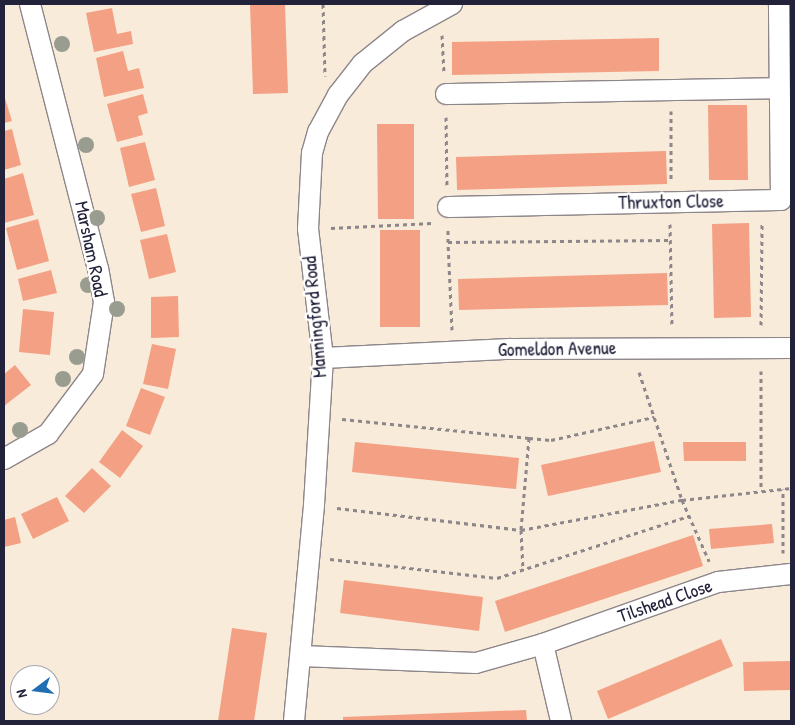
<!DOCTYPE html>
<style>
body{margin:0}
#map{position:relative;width:795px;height:725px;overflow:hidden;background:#f8ebd9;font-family:"Patrick Hand",sans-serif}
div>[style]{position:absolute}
.building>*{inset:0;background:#f4a084}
.path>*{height:3px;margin-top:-1.5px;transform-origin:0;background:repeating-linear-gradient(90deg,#8d868a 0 4px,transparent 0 8px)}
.roads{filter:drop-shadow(1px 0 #8d868a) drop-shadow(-1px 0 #8d868a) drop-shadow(0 1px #8d868a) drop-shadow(0 -1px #8d868a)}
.street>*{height:20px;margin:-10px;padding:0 10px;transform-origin:10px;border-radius:10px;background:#fff}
.trees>*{width:16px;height:16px;margin:-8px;border-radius:50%;background:#999d8f}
span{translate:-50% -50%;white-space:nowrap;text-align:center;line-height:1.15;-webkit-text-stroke:5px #fff;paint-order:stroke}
.street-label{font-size:19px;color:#22223b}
.frame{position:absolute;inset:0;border:5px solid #22223b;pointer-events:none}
.north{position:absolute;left:10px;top:665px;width:50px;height:50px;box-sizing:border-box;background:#fff;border:1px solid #a7a7b1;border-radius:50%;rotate:255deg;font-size:14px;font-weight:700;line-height:20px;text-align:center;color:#22223b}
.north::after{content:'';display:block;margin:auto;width:18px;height:22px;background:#1f6fb2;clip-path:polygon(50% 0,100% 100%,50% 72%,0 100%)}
</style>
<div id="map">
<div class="building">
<i style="clip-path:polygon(250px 4px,285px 4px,288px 93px,253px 94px)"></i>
<i style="clip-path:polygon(112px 8px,117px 34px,131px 31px,133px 44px,94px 52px,86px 13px)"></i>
<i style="clip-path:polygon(659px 38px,659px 71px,452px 75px,452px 42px)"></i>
<i style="clip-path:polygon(123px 51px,128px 71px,139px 68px,144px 88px,104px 97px,96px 58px)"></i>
<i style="clip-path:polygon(143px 94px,148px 113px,138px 116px,143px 135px,117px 142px,107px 104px)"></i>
<i style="clip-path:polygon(4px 95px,12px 121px,4px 123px)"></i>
<i style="clip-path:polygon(708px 105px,747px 105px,748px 180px,709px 180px)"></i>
<i style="clip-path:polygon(377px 124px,414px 124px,414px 219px,378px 219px)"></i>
<i style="clip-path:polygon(12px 129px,21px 165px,4px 170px,4px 131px)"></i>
<i style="clip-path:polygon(145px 142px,155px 180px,129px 187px,120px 148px)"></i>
<i style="clip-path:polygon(666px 151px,667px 184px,457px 190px,456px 157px)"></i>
<i style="clip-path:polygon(23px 173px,34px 215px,4px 223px,4px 179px)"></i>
<i style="clip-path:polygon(156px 188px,165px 226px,141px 232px,131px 194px)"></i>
<i style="clip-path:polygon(38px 219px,49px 261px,17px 270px,6px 228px)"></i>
<i style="clip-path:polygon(749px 223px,751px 317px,714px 318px,712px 224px)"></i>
<i style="clip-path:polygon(380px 230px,420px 230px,420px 327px,380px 327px)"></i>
<i style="clip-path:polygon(167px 234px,176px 272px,149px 279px,140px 240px)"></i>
<i style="clip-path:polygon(51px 270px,57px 293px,23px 301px,18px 279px)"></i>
<i style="clip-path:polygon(667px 273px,668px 305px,459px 310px,458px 279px)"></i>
<i style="clip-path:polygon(178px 296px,179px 337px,151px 338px,151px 297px)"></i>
<i style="clip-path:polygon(23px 309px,54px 312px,50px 355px,19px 352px)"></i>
<i style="clip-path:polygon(152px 344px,176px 349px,168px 389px,143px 384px)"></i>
<i style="clip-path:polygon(15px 365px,31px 385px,4px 406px,4px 374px)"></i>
<i style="clip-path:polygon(141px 388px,165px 397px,150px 435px,126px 426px)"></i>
<i style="clip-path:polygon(122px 430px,143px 446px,120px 478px,99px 462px)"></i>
<i style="clip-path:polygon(654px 441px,661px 472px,548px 496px,541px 465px)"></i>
<i style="clip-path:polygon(355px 442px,519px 458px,516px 489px,352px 472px)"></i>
<i style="clip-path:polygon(683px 442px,746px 442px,746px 461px,684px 461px)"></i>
<i style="clip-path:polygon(92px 468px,111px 486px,84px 513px,65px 496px)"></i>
<i style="clip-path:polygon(57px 497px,69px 521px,33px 539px,21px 514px)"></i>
<i style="clip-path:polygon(15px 517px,21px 543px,4px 547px,4px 520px)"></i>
<i style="clip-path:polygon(772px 524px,774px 543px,711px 549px,709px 529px)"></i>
<i style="clip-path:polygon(693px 535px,703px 566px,505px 632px,495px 601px)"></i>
<i style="clip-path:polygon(344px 580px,483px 597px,479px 631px,340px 613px)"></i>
<i style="clip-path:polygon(232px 628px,267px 633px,254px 721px,218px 721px)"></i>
<i style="clip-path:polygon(721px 639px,733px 666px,608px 719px,597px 691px)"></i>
<i style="clip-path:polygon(791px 661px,791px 690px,744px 691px,743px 662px)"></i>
<i style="clip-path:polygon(526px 710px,527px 721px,343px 721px,343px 717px)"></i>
</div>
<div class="path">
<i style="left:323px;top:4px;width:72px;rotate:88.4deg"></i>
<i style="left:442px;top:35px;width:36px;rotate:87deg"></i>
<i style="left:671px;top:111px;width:69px;rotate:90deg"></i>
<i style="left:446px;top:117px;width:69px;rotate:89.2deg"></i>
<i style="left:670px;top:224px;width:101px;rotate:88.9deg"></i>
<i style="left:331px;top:228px;width:101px;rotate:-2.8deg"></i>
<i style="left:448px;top:242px;width:12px;rotate:-90deg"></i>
<i style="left:761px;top:325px;width:101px;rotate:-89.4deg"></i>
<i style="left:452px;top:330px;width:88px;rotate:-92.6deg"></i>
<i style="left:448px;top:242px;width:223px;rotate:-0.5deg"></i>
<i style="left:761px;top:371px;width:119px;rotate:90deg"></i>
<i style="left:639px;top:372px;width:135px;rotate:71.4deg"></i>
<i style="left:682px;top:500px;width:67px;rotate:66.1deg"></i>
<i style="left:342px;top:419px;width:188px;rotate:5.8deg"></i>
<i style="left:529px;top:438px;width:92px;rotate:95deg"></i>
<i style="left:521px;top:530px;width:164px;rotate:-10.6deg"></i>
<i style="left:682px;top:500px;width:110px;rotate:-6.3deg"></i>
<i style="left:529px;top:438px;width:22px;rotate:5deg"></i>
<i style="left:551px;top:440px;width:106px;rotate:-12.6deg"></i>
<i style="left:337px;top:508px;width:185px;rotate:6.8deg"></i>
<i style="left:521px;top:530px;width:40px;rotate:87.1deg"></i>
<i style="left:783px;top:553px;width:64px;rotate:-90deg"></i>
<i style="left:330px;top:559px;width:168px;rotate:6.5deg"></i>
<i style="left:497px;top:578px;width:202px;rotate:-17.9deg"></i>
</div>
<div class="roads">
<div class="street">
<i style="left:446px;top:94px;width:332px;rotate:-1deg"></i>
<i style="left:448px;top:207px;width:333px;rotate:-1.2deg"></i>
<i style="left:781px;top:200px;width:196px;rotate:-90.6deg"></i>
<i style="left:323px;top:358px;width:187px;rotate:-2.8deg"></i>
<i style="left:510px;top:349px;width:281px;rotate:-0.2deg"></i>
<i style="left:4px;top:459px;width:51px;rotate:-29.6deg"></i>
<i style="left:48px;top:434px;width:75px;rotate:-53.1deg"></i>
<i style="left:93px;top:374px;width:73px;rotate:-81.3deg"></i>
<i style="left:104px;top:302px;width:34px;rotate:-100deg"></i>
<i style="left:98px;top:269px;width:274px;rotate:-104.4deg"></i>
<i style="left:543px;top:644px;width:79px;rotate:76.8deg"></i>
<i style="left:301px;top:656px;width:175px;rotate:2.3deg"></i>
<i style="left:476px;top:663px;width:70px;rotate:-15.8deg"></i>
<i style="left:543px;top:644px;width:186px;rotate:-19.5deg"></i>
<i style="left:718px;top:582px;width:73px;rotate:-6.3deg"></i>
<i style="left:294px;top:721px;width:217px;rotate:-84.7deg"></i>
<i style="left:314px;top:505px;width:147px;rotate:-86.5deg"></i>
<i style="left:323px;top:358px;width:130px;rotate:-96.6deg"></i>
<i style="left:308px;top:229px;width:76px;rotate:-87deg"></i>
<i style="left:312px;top:153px;width:22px;rotate:-74deg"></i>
<i style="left:318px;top:132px;width:42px;rotate:-61.6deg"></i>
<i style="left:338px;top:95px;width:39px;rotate:-52deg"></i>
<i style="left:362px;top:64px;width:53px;rotate:-38.8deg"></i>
<i style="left:403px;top:31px;width:56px;rotate:-28.9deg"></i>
</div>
</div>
<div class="trees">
<i style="left:62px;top:44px"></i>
<i style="left:86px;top:145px"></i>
<i style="left:97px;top:218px"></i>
<i style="left:88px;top:285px"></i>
<i style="left:117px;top:309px"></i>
<i style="left:77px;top:357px"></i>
<i style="left:63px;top:379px"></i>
<i style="left:20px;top:430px"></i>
</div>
<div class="street-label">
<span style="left:671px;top:202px;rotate:-1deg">Thruxton Close</span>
<span style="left:91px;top:249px;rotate:78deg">Marsham Road</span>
<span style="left:315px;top:317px;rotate:-95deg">Manningford Road</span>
<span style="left:557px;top:349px;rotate:-1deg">Gomeldon Avenue</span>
<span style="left:665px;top:601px;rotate:-19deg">Tilshead Close</span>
</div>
<div class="frame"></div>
<div class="north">N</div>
</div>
